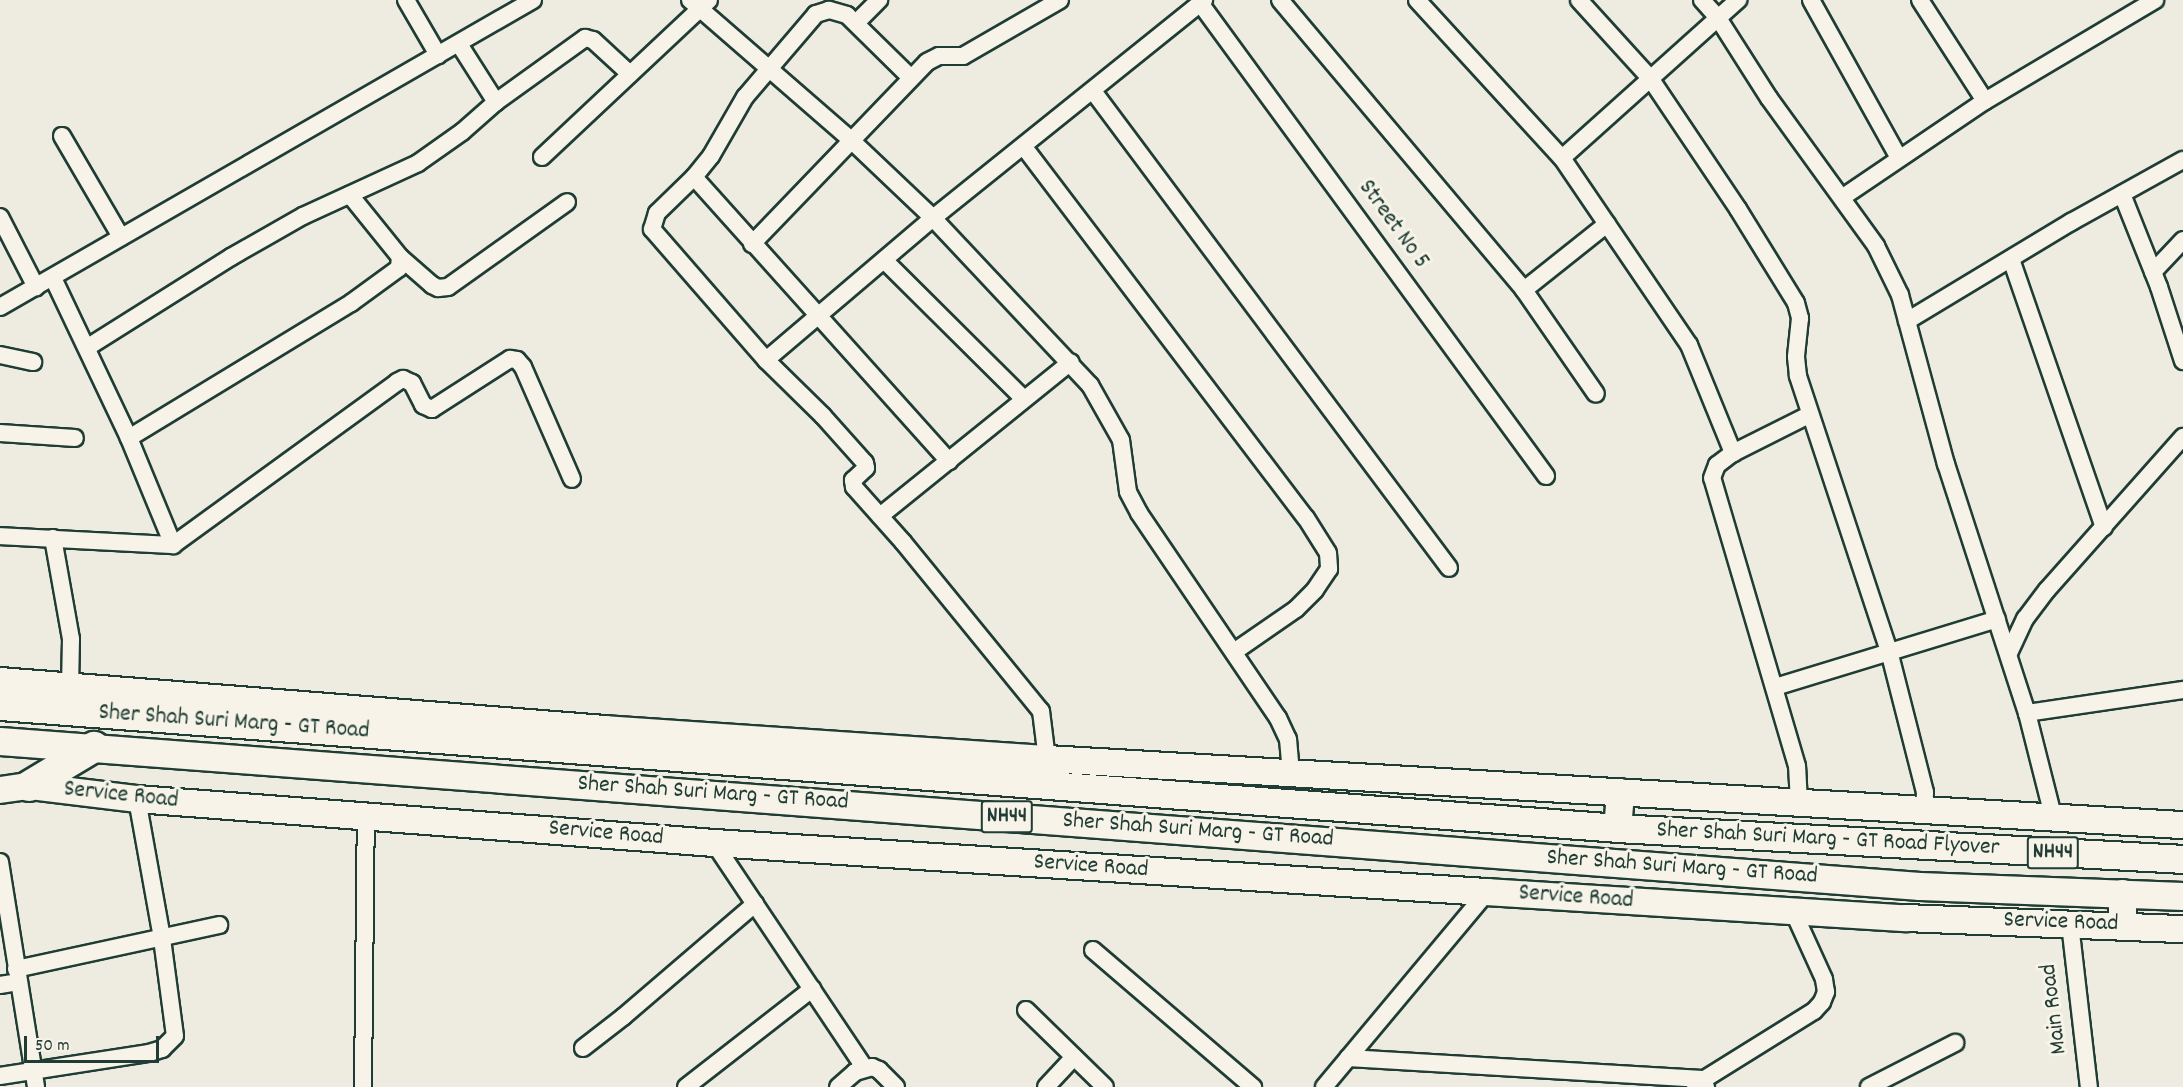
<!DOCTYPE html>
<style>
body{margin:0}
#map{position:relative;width:2183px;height:1087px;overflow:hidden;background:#eeece1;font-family:Dekko,sans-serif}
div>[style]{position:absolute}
.roads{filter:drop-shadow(2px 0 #1f3d34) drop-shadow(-2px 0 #1f3d34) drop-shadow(0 2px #1f3d34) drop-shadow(0 -2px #1f3d34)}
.minor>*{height:16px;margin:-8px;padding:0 8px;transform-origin:8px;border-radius:8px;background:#f7f3e8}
.primary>*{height:26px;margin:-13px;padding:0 13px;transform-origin:13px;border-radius:13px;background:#f7f3e8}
.trunk>*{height:27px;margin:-13.5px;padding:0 13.5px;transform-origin:13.5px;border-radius:13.5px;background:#f7f3e8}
.motorway>*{height:30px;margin:-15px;padding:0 15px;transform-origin:15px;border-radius:15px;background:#f7f3e8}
span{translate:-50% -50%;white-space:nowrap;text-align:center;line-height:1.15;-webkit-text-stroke:6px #f7f3e8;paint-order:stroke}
.shield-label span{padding:2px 4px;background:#f7f3e8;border:2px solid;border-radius:4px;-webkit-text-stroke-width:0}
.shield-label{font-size:22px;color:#1f3d34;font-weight:700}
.street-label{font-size:24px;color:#1f3d34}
.scale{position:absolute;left:24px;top:1036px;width:135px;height:27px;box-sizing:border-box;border:3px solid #1f3d34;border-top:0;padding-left:8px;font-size:18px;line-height:21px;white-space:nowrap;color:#1f3d34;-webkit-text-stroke:4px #f7f3e8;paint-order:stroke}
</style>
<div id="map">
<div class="roads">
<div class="minor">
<i style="left:406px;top:0;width:64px;rotate:59.8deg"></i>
<i style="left:690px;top:0;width:215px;rotate:41deg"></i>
<i style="left:852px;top:141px;width:112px;rotate:43.5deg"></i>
<i style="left:933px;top:218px;width:229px;rotate:46.8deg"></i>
<i style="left:1090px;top:385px;width:63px;rotate:60.6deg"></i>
<i style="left:1121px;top:440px;width:52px;rotate:82.3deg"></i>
<i style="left:1128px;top:492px;width:24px;rotate:62deg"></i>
<i style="left:1139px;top:513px;width:248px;rotate:55.9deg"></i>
<i style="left:1278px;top:718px;width:23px;rotate:65deg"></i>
<i style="left:1288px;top:739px;width:35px;rotate:85deg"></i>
<i style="left:1280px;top:0;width:379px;rotate:49.9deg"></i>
<i style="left:1524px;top:290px;width:126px;rotate:55.3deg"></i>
<i style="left:1417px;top:0;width:214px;rotate:47.5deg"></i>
<i style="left:1562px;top:158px;width:226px;rotate:55.8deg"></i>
<i style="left:1689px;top:345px;width:117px;rotate:67.8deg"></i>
<i style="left:1579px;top:0;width:105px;rotate:47.7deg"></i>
<i style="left:1650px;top:78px;width:158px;rotate:56.1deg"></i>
<i style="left:1738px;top:209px;width:110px;rotate:58.3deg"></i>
<i style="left:1796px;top:303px;width:16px;rotate:75deg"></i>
<i style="left:1800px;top:318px;width:39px;rotate:96deg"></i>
<i style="left:1796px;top:357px;width:19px;rotate:84deg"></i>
<i style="left:1798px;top:376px;width:290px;rotate:71.7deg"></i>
<i style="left:1889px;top:651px;width:146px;rotate:75.7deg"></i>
<i style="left:1925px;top:792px;width:19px;rotate:93deg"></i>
<i style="left:1702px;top:0;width:24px;rotate:48deg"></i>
<i style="left:1718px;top:18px;width:95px;rotate:57.5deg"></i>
<i style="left:1769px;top:98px;width:183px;rotate:54.1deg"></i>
<i style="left:1876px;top:246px;width:55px;rotate:63.9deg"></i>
<i style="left:1900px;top:295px;width:175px;rotate:74.8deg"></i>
<i style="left:1946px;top:464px;width:262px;rotate:72deg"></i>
<i style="left:2027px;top:713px;width:106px;rotate:75.8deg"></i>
<i style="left:1811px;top:0;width:181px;rotate:60.9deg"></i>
<i style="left:1920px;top:0;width:120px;rotate:57.2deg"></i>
<i style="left:1200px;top:3px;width:586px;rotate:53.81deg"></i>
<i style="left:856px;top:23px;width:33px;rotate:-45deg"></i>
<i style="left:459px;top:44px;width:69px;rotate:57.5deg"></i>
<i style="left:496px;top:102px;width:110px;rotate:-35.7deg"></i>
<i style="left:585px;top:38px;width:8px;rotate:14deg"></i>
<i style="left:593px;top:40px;width:50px;rotate:42.6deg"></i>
<i style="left:911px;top:78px;width:90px;rotate:-135.5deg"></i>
<i style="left:847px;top:15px;width:19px;rotate:-164deg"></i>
<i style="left:829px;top:10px;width:14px;rotate:163deg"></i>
<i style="left:816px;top:14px;width:109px;rotate:130.5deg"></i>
<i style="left:745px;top:97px;width:68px;rotate:120deg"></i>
<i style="left:711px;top:156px;width:27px;rotate:129deg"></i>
<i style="left:694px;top:177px;width:52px;rotate:135.8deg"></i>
<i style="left:657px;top:213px;width:17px;rotate:107deg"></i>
<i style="left:652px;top:229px;width:174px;rotate:49deg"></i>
<i style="left:766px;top:360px;width:80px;rotate:44.5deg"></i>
<i style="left:823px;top:416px;width:63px;rotate:48.2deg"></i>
<i style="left:865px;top:463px;width:5px;rotate:79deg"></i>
<i style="left:866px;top:468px;width:18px;rotate:137deg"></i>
<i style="left:853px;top:480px;width:7px;rotate:82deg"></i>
<i style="left:854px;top:487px;width:74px;rotate:48.3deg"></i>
<i style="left:903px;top:542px;width:218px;rotate:50.8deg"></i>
<i style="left:1041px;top:711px;width:48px;rotate:82.9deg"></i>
<i style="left:1093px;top:91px;width:595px;rotate:53.26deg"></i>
<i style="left:62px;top:136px;width:117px;rotate:59.7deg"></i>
<i style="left:1024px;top:147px;width:466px;rotate:52.8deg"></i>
<i style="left:1306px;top:518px;width:41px;rotate:57.8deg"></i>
<i style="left:1328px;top:553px;width:16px;rotate:86deg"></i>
<i style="left:1329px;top:569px;width:25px;rotate:124deg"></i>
<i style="left:1315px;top:590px;width:27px;rotate:135deg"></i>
<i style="left:1296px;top:609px;width:75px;rotate:145.3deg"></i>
<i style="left:542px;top:157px;width:229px;rotate:-43.2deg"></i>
<i style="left:1562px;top:158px;width:237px;rotate:-41.9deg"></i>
<i style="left:694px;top:177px;width:382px;rotate:48.1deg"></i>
<i style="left:2122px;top:194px;width:100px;rotate:68.3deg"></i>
<i style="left:2159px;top:287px;width:78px;rotate:72deg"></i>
<i style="left:1843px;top:197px;width:171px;rotate:-34.1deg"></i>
<i style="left:1985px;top:101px;width:198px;rotate:-30.7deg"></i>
<i style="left:0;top:217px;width:79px;rotate:62.8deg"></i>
<i style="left:752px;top:244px;width:252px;rotate:-46.1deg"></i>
<i style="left:927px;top:62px;width:13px;rotate:-27deg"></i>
<i style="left:939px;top:56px;width:24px"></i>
<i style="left:963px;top:56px;width:112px;rotate:-30deg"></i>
<i style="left:400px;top:257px;width:43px;rotate:41.2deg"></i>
<i style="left:432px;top:285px;width:7px;rotate:27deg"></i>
<i style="left:438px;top:288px;width:10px;rotate:-6deg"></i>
<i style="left:448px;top:287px;width:146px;rotate:-35.5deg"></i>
<i style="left:2011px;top:259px;width:284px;rotate:70.9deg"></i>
<i style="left:884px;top:260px;width:197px;rotate:44.8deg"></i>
<i style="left:2153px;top:272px;width:44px;rotate:-46.8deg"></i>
<i style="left:53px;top:278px;width:177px;rotate:64.6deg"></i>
<i style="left:129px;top:438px;width:116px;rotate:67.6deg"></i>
<i style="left:1524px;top:290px;width:106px;rotate:-38.5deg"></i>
<i style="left:0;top:307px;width:615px;rotate:-29.94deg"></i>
<i style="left:1907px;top:321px;width:192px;rotate:-31.1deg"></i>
<i style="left:2071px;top:222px;width:128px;rotate:-29deg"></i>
<i style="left:88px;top:347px;width:169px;rotate:-32.2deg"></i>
<i style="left:231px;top:257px;width:83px;rotate:-29.7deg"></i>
<i style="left:303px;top:216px;width:127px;rotate:-24.7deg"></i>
<i style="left:418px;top:163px;width:54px;rotate:-35.2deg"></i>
<i style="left:462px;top:132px;width:45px;rotate:-41.4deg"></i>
<i style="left:0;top:355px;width:34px;rotate:12deg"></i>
<i style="left:766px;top:360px;width:219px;rotate:-40.4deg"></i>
<i style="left:933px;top:218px;width:348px;rotate:-38.8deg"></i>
<i style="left:0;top:433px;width:75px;rotate:3.8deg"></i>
<i style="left:129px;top:438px;width:260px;rotate:-31.3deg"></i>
<i style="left:351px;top:303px;width:59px;rotate:-36.1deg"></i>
<i style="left:399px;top:268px;width:11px;rotate:-85deg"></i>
<i style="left:400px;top:257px;width:80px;rotate:-128.9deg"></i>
<i style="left:880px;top:516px;width:245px;rotate:-38.9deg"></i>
<i style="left:0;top:536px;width:173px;rotate:3deg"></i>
<i style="left:173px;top:545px;width:277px;rotate:-36deg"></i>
<i style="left:397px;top:382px;width:7px;rotate:-27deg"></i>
<i style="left:403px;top:379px;width:10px;rotate:24deg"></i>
<i style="left:412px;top:383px;width:25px;rotate:63deg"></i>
<i style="left:423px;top:405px;width:10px;rotate:24deg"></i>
<i style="left:432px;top:409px;width:93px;rotate:-32.7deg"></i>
<i style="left:510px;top:359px;width:7px;rotate:8deg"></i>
<i style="left:517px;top:360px;width:9px;rotate:49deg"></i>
<i style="left:523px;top:367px;width:122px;rotate:66.4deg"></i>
<i style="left:53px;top:538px;width:103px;rotate:79.9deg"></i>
<i style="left:71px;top:639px;width:47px;rotate:91.2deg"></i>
<i style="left:2009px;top:653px;width:38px;rotate:-65deg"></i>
<i style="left:2025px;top:619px;width:36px;rotate:-53deg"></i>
<i style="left:2047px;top:590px;width:205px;rotate:-48.4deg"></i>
<i style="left:1775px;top:687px;width:232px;rotate:-17deg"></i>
<i style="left:2027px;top:713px;width:158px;rotate:-8.4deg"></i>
<i style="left:1799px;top:803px;width:37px;rotate:-93deg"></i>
<i style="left:1797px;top:766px;width:300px;rotate:-106.4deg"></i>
<i style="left:1712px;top:478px;width:14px;rotate:-69deg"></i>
<i style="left:1717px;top:465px;width:20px;rotate:-37deg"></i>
<i style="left:1733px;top:453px;width:85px;rotate:-26.6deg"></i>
<i style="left:714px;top:843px;width:270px;rotate:56.2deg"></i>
<i style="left:0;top:862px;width:228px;rotate:80.9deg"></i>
<i style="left:2070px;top:924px;width:164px;rotate:83.4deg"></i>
<i style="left:1093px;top:950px;width:211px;rotate:40.6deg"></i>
<i style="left:16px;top:969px;width:208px;rotate:-12.2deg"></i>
<i style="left:0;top:985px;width:18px;rotate:-9deg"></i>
<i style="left:1026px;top:1010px;width:110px;rotate:44.3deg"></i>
<i style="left:583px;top:1048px;width:51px;rotate:-37.8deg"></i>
<i style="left:623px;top:1017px;width:174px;rotate:-40.6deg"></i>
<i style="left:1348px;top:1058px;width:355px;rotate:3.4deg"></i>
<i style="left:1702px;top:1079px;width:9px;rotate:63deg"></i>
<i style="left:0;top:1076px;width:151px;rotate:-8.8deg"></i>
<i style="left:149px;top:1053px;width:14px;rotate:-17deg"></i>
<i style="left:162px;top:1049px;width:18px;rotate:-45deg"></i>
<i style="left:175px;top:1036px;width:99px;rotate:-97.6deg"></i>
<i style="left:162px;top:938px;width:141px;rotate:-100.2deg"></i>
<i style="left:1695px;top:1085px;width:140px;rotate:-31.9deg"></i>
<i style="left:1814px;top:1011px;width:12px;rotate:-48deg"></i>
<i style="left:1822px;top:1002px;width:11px;rotate:-68deg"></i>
<i style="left:1826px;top:992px;width:13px;rotate:-99deg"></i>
<i style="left:1824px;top:979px;width:75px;rotate:-114.5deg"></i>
<i style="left:363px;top:1087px;width:272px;rotate:-89.4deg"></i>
<i style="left:686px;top:1087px;width:160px;rotate:-37.9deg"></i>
<i style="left:838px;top:1087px;width:23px;rotate:-41deg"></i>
<i style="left:855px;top:1072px;width:18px;rotate:-16deg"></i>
<i style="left:872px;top:1067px;width:8px;rotate:23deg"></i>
<i style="left:879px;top:1070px;width:24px;rotate:45deg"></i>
<i style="left:1046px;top:1087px;width:41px;rotate:-47deg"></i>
<i style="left:1324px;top:1087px;width:254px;rotate:-50.1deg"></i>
<i style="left:1869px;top:1087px;width:97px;rotate:-27.1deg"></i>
</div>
<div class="primary">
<i style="left:0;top:681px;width:607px;rotate:4.54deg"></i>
<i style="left:605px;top:729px;width:443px;rotate:3.9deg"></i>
<i style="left:1047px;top:759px;width:1138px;rotate:3.33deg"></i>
<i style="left:0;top:790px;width:29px;rotate:-8deg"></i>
<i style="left:29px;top:786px;width:109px;rotate:6.9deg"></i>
<i style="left:137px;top:799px;width:579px;rotate:4.36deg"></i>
<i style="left:714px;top:843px;width:775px;rotate:3.63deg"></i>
<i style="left:1487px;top:892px;width:419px;rotate:3.6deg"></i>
<i style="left:1905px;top:918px;width:278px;rotate:2.3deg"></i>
</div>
<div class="trunk">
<i style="left:0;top:706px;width:1622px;rotate:4.31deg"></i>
<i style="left:1617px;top:828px;width:567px;rotate:3.13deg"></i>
<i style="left:0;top:741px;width:1925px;rotate:4.32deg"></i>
<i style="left:1920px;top:886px;width:263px;rotate:2.2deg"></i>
<i style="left:1617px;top:828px;width:36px;rotate:-85deg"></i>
<i style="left:2122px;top:893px;width:32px;rotate:90deg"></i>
</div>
<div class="motorway">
<i style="left:29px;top:786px;width:76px;rotate:-31deg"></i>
</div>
</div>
<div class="shield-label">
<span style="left:1007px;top:817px">NH44</span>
<span style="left:2053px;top:853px">NH44</span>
</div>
<div class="street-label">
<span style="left:1393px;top:225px;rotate:54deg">Street No 5</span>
<span style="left:234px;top:723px;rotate:4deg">Sher Shah Suri Marg - GT Road</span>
<span style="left:713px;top:794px;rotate:4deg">Sher Shah Suri Marg - GT Road</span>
<span style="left:121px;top:796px;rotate:6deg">Service Road</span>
<span style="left:1198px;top:831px;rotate:4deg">Sher Shah Suri Marg - GT Road</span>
<span style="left:606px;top:834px;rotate:5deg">Service Road</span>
<span style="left:1828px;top:840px;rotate:3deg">Sher Shah Suri Marg - GT Road Flyover</span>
<span style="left:1091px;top:867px;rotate:4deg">Service Road</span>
<span style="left:1682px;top:868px;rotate:4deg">Sher Shah Suri Marg - GT Road</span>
<span style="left:1576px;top:898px;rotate:4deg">Service Road</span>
<span style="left:2061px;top:923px;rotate:2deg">Service Road</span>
<span style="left:2055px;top:1009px;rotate:-97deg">Main Road</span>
</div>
<div class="scale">50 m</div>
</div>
